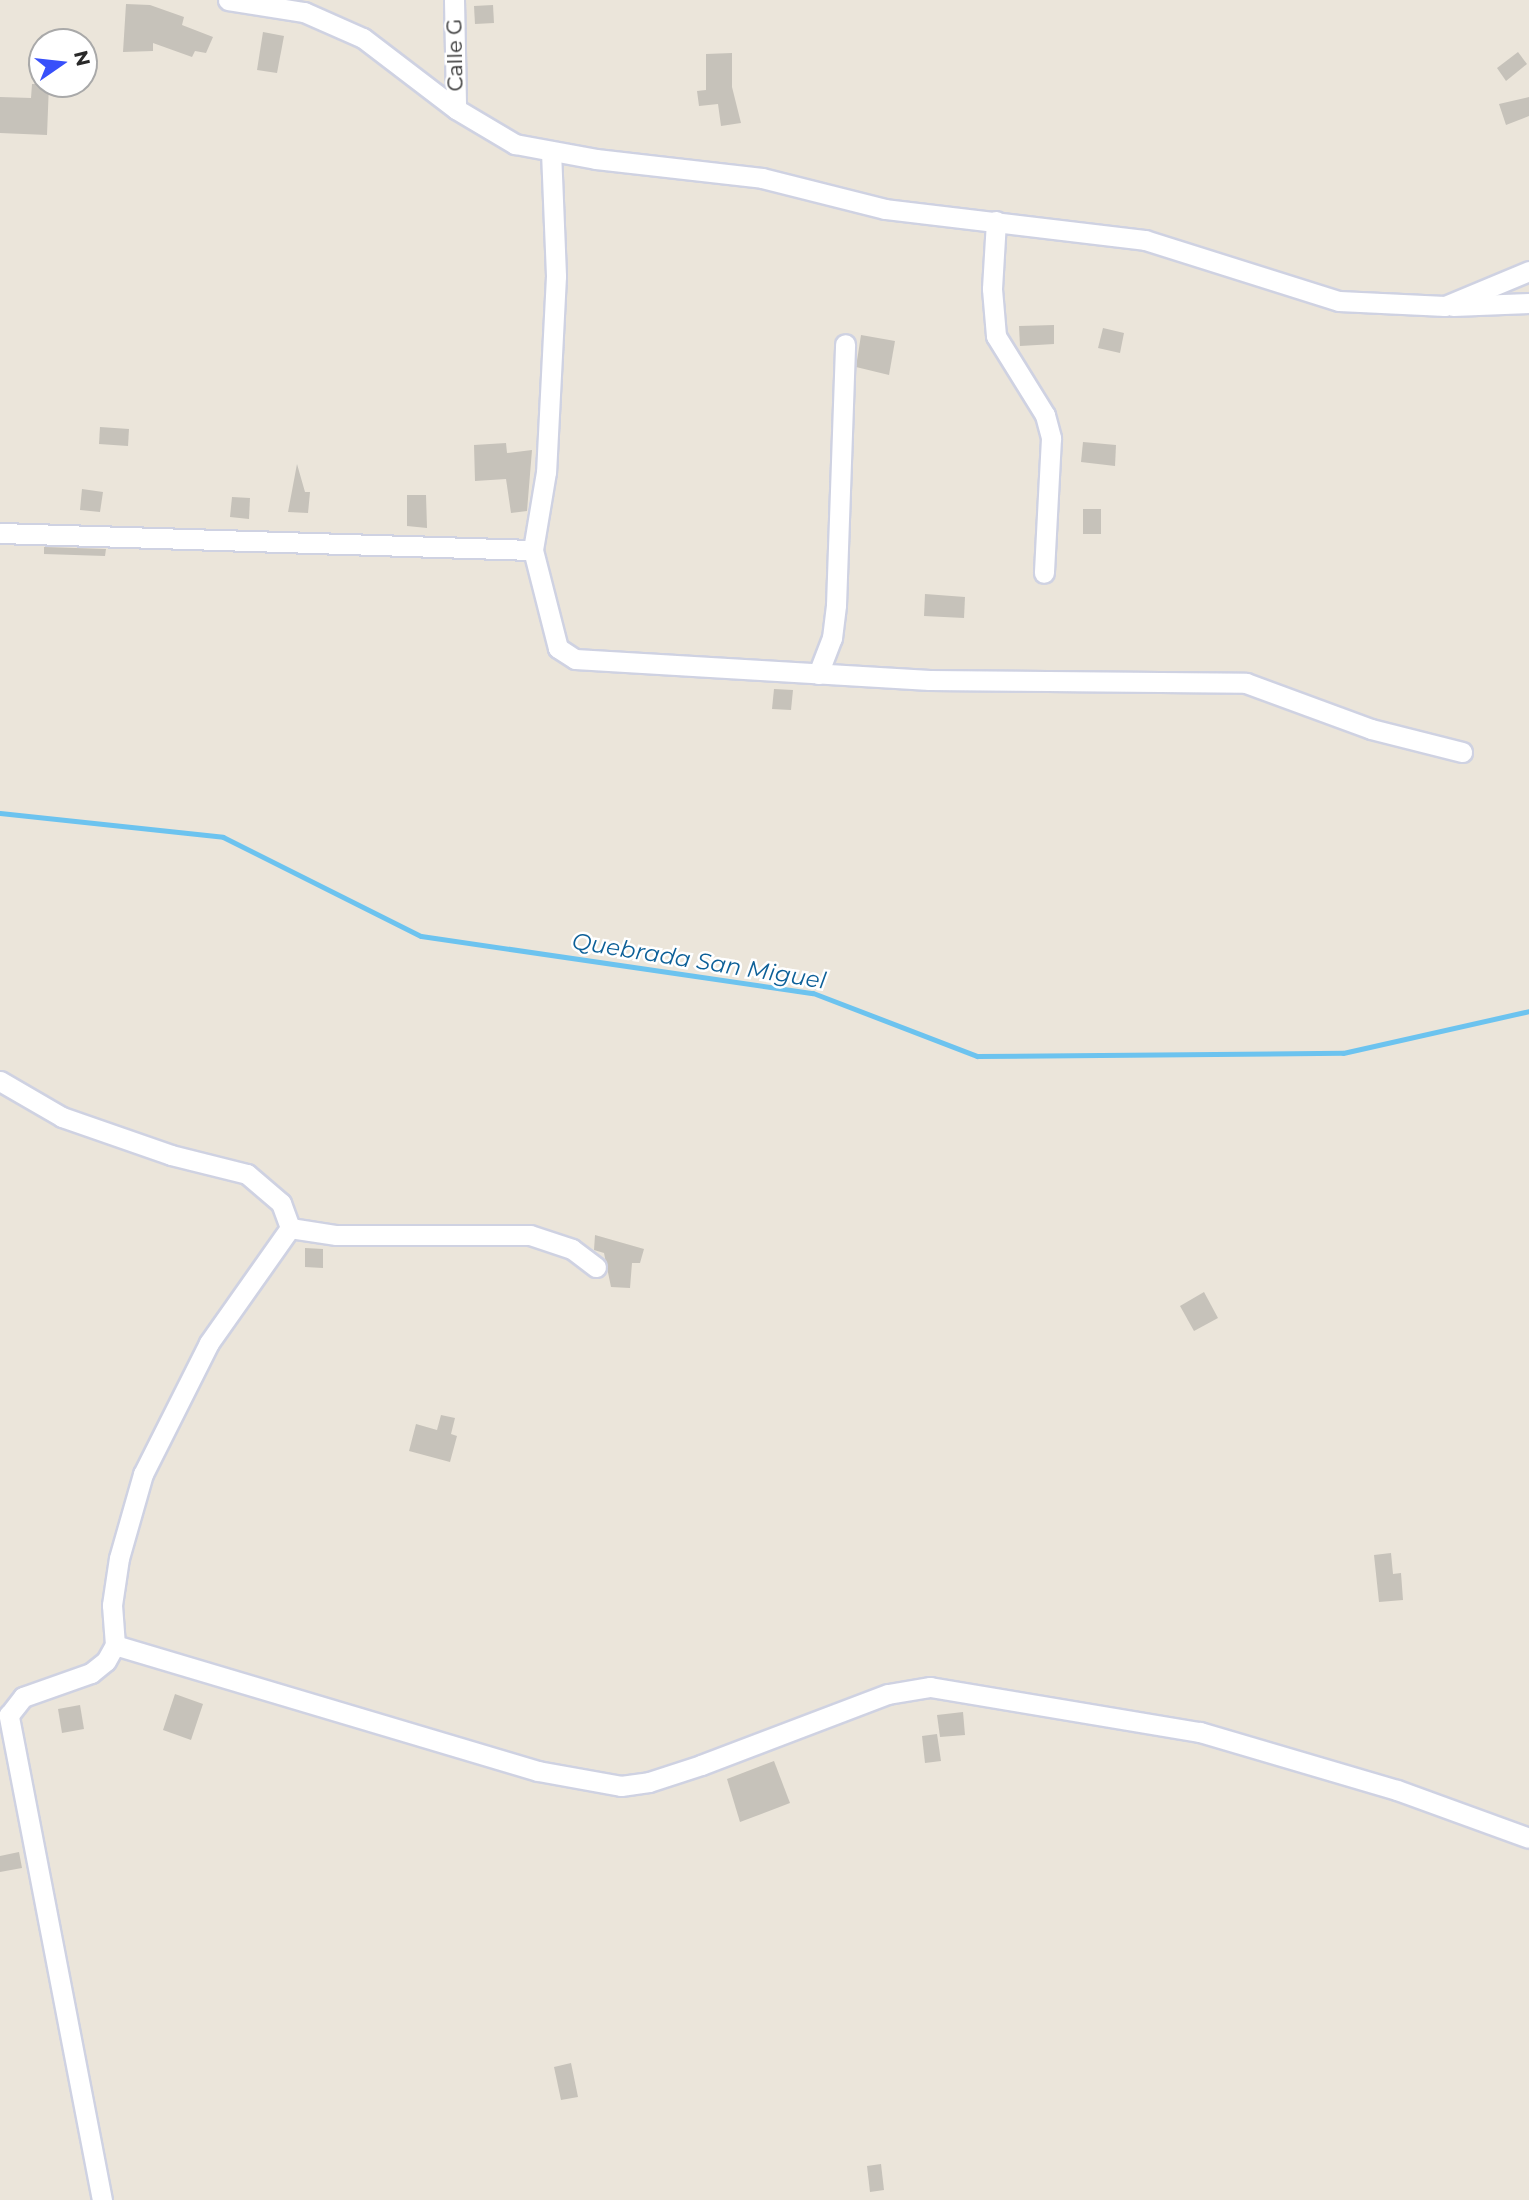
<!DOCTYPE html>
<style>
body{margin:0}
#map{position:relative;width:1529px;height:2200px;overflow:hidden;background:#ebe5da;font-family:Montserrat,sans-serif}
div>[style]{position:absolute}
.stream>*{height:5px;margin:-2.5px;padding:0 2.5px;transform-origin:2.5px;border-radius:2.5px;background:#6cc3ef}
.building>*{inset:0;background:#c6c2ba}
.roads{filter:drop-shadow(2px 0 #cfd2e2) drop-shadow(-2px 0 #cfd2e2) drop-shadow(0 2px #cfd2e2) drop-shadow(0 -2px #cfd2e2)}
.minor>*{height:19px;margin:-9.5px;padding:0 9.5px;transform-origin:9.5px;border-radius:9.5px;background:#fff}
span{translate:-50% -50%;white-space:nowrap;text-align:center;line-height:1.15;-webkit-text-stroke:5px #fff;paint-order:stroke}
.street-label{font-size:21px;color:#292929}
.water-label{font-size:23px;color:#0d6098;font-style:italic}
.north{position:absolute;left:28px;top:28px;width:70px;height:70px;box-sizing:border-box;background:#fff;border:2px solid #a9a9a9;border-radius:50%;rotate:76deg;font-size:19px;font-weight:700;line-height:28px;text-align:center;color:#292929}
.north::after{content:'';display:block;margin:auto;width:24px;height:32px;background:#3850fa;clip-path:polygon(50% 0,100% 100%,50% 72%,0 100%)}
</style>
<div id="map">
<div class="stream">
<i style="left:0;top:813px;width:224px;rotate:6.1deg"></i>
<i style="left:223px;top:837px;width:221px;rotate:26.6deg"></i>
<i style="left:421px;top:936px;width:396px;rotate:8.3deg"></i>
<i style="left:813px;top:993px;width:176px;rotate:21deg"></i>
<i style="left:977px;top:1056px;width:366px;rotate:-0.5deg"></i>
<i style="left:1343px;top:1053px;width:191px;rotate:-12.7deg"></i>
</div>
<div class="building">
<i style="clip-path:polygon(126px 4px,150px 5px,184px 17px,182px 25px,213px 37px,206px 53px,195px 51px,192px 57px,153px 43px,153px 51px,123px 52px)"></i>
<i style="clip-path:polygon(493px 5px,494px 23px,475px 24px,474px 6px)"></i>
<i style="clip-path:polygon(263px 32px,284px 36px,277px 73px,257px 70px)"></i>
<i style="clip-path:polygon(1518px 52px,1527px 64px,1506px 81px,1497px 68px)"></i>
<i style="clip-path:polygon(732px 53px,732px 87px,741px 123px,721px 126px,718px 104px,699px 106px,697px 91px,706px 90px,706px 54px)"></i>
<i style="clip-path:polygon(32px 84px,49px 84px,47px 135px,0 133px,0 97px,31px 98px)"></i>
<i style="clip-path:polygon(1529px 97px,1529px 116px,1506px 125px,1499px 104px)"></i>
<i style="clip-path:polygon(1054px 325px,1054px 344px,1020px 346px,1019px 326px)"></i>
<i style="clip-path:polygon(1103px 328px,1124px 333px,1120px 353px,1098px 348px)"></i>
<i style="clip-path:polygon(861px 335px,895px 341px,889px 375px,856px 367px)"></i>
<i style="clip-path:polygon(100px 427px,129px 429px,128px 446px,99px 444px)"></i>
<i style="clip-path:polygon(1083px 442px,1116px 445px,1115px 466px,1081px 462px)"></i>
<i style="clip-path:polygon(506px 443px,507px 453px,532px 450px,527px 511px,511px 513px,506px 479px,475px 481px,474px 445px)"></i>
<i style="clip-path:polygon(297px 464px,305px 492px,310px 492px,308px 513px,288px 512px)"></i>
<i style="clip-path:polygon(82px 489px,103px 492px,100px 512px,80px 510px)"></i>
<i style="clip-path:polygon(407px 495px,426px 495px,427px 528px,407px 526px)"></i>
<i style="clip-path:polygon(232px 497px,250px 498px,249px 519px,230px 517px)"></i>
<i style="clip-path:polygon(1083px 509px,1101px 509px,1101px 534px,1083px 534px)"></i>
<i style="clip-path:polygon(44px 547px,106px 549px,105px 556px,44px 554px)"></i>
<i style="clip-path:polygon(925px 594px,965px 597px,964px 618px,924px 616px)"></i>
<i style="clip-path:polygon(774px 689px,793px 690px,791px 710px,772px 709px)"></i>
<i style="clip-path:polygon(595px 1235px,644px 1249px,640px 1263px,632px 1263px,630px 1288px,611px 1287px,604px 1253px,594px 1250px)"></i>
<i style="clip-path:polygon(305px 1248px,323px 1249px,323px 1268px,305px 1267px)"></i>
<i style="clip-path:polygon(1204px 1292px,1218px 1318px,1194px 1331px,1180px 1306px)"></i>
<i style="clip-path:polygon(441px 1415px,455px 1418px,451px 1434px,457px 1436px,450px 1462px,409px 1451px,416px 1424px,437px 1430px)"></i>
<i style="clip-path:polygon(1391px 1553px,1393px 1574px,1401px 1573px,1403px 1600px,1379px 1602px,1374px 1555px)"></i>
<i style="clip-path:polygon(175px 1694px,203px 1704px,191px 1740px,163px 1730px)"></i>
<i style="clip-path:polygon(80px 1705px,84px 1729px,62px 1733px,58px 1709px)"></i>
<i style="clip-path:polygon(963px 1712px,965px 1735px,940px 1737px,937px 1715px)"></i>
<i style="clip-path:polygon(937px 1734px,941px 1761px,925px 1763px,922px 1736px)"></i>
<i style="clip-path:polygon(774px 1761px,790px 1803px,740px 1822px,727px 1779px)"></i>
<i style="clip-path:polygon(19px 1852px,22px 1868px,0 1872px,0 1856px)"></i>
<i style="clip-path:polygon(571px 2063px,578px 2097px,561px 2100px,554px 2067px)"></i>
<i style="clip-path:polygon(881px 2164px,884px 2190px,870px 2192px,867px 2166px)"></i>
</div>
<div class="roads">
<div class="minor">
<i style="left:228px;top:0;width:77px;rotate:9deg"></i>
<i style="left:304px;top:12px;width:64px;rotate:23.8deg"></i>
<i style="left:363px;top:38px;width:117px;rotate:37.4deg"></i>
<i style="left:456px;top:109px;width:69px;rotate:30.7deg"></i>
<i style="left:515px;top:144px;width:82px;rotate:10.5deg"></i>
<i style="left:596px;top:159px;width:167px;rotate:6.5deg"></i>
<i style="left:762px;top:178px;width:127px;rotate:14.1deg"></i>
<i style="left:885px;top:209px;width:262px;rotate:6.8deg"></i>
<i style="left:1145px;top:240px;width:203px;rotate:17.5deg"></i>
<i style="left:1339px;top:301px;width:106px;rotate:2.7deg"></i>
<i style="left:1445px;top:306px;width:91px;rotate:-22.6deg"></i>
<i style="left:454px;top:0;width:109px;rotate:88.9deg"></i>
<i style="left:551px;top:151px;width:125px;rotate:87.7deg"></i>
<i style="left:556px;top:276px;width:196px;rotate:92.9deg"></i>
<i style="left:546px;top:472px;width:79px;rotate:99.5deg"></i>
<i style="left:533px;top:550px;width:101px;rotate:75.7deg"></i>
<i style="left:558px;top:648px;width:20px;rotate:33deg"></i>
<i style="left:575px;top:659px;width:355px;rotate:3.4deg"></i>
<i style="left:929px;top:680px;width:317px;rotate:0.5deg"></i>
<i style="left:1246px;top:683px;width:133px;rotate:20.2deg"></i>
<i style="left:1371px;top:729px;width:94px;rotate:14.2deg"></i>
<i style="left:996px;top:221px;width:68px;rotate:93.4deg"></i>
<i style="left:992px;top:289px;width:47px;rotate:85.1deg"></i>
<i style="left:996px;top:336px;width:93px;rotate:58.2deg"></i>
<i style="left:1045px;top:415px;width:24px;rotate:75deg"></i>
<i style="left:1051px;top:438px;width:135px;rotate:93deg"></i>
<i style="left:1453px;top:306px;width:76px;rotate:-2.3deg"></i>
<i style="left:0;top:533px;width:533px;rotate:1.83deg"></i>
<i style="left:818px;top:674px;width:39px;rotate:-69deg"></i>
<i style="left:832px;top:638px;width:33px;rotate:-83deg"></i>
<i style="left:836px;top:605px;width:261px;rotate:-88deg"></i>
<i style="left:0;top:1081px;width:72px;rotate:30.1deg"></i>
<i style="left:62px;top:1117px;width:115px;rotate:19.2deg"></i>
<i style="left:171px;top:1155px;width:78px;rotate:14deg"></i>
<i style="left:247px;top:1174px;width:45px;rotate:40.5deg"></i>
<i style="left:281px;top:1203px;width:27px;rotate:70deg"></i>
<i style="left:290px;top:1228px;width:141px;rotate:125.2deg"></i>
<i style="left:209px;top:1343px;width:147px;rotate:116.7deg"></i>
<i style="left:143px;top:1474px;width:87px;rotate:105.9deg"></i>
<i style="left:119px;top:1558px;width:48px;rotate:98.5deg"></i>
<i style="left:112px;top:1605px;width:40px;rotate:85.7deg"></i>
<i style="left:115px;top:1645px;width:441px;rotate:16.6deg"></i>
<i style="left:538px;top:1771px;width:84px;rotate:10.2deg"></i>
<i style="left:621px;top:1786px;width:28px;rotate:-8deg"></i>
<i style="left:649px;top:1782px;width:55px;rotate:-18.1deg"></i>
<i style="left:701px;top:1765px;width:200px;rotate:-20.8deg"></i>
<i style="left:888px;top:1694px;width:43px;rotate:-9.5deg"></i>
<i style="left:930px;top:1687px;width:274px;rotate:9.5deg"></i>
<i style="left:1200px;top:1732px;width:205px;rotate:16.4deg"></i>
<i style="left:1397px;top:1790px;width:140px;rotate:20deg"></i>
<i style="left:290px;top:1228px;width:47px;rotate:8.7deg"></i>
<i style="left:336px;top:1235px;width:194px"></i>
<i style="left:530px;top:1235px;width:44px;rotate:18.4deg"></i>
<i style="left:572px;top:1249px;width:30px;rotate:37deg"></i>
<i style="left:102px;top:2200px;width:494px;rotate:-100.9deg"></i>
<i style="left:9px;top:1715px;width:23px;rotate:-52deg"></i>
<i style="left:23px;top:1697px;width:72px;rotate:-19.4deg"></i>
<i style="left:91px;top:1673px;width:19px;rotate:-39deg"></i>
<i style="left:106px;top:1661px;width:18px;rotate:-61deg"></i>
</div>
</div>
<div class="street-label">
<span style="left:455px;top:55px;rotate:-91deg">Calle G</span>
</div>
<div class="water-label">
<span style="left:699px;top:961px;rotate:9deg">Quebrada San Miguel</span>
</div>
<div class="north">N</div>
</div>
